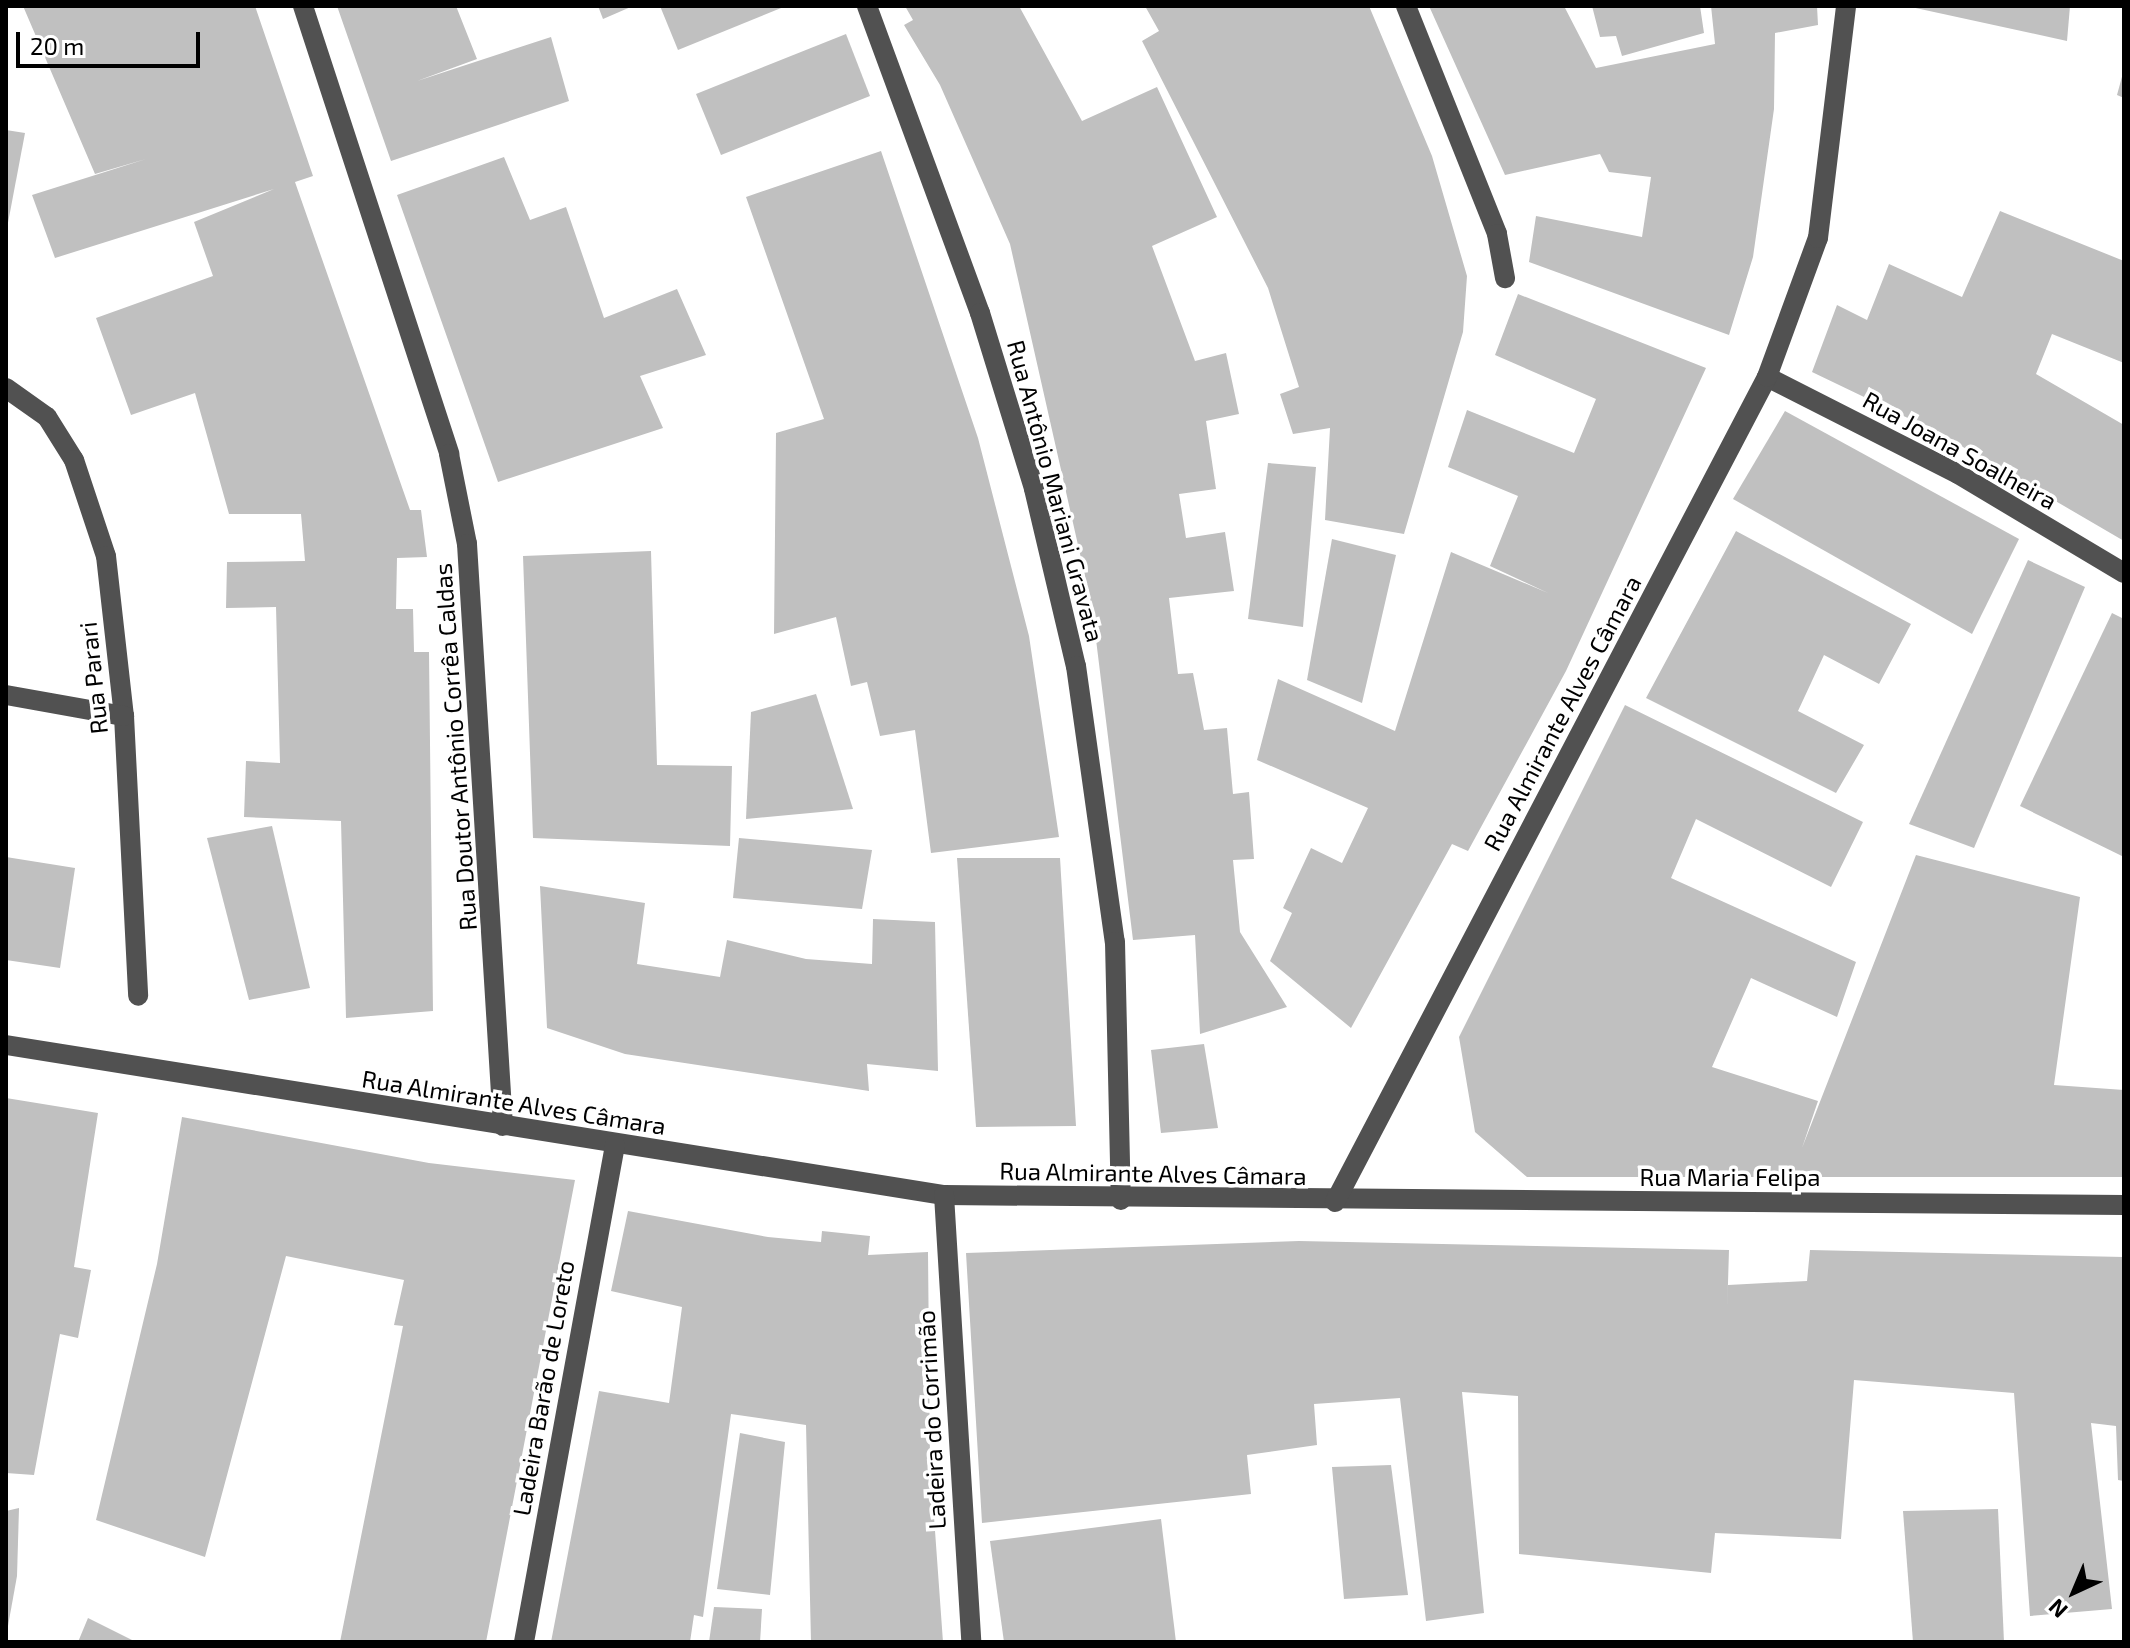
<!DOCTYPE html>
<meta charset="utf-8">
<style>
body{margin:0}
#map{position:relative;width:2130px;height:1648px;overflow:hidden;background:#fff;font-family:"Exo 2",sans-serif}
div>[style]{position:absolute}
.building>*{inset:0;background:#c0c0c0}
.minor>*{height:20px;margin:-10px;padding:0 10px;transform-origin:10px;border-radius:10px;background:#515151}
span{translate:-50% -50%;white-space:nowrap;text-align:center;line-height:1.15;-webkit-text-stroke:7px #fff;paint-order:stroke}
.street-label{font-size:24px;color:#000}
.frame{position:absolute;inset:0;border:8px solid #000;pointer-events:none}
.north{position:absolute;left:2034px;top:1552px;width:80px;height:80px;-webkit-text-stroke:6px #fff;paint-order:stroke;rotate:224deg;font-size:22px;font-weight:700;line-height:32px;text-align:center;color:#000}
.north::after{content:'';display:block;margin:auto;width:28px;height:36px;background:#000;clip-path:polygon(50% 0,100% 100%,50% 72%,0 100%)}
.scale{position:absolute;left:16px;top:32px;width:184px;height:36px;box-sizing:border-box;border:4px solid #000;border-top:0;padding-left:10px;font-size:24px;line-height:28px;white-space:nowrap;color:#000;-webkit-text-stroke:6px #fff;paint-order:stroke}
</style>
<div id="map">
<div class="building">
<i style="clip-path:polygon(23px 6px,255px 6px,313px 176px,295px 182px,410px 510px,421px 510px,427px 557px,397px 558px,396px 609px,413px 609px,414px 652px,429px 652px,433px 1011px,346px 1018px,341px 821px,244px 817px,246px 761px,280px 763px,276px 607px,226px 608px,227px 562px,305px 561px,301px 514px,229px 514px,195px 393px,131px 415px,96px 318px,213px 276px,194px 222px,274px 189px,55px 258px,32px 195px,146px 159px,95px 174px)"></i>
<i style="clip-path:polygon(337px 6px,456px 6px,477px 59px,417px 81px,551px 37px,569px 101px,391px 161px)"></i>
<i style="clip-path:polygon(598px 6px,633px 6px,603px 19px)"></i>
<i style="clip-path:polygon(660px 6px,786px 6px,678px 50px)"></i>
<i style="clip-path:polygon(905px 6px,1019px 6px,1082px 121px,1157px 87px,1217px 217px,1152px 246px,1195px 361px,1226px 353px,1239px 414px,1206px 421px,1216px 489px,1179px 494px,1186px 538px,1225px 532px,1234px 591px,1169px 598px,1178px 674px,1193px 673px,1204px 730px,1227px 728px,1233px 794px,1249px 792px,1254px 859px,1233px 860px,1240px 932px,1287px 1007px,1200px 1034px,1195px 935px,1133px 940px,1092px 607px,1010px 244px,940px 85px,904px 25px,913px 20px)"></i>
<i style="clip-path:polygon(1145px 6px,1369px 6px,1432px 156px,1467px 276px,1463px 332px,1404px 534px,1325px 520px,1330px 428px,1293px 434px,1280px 394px,1299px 387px,1268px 288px,1142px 41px,1159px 31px)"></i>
<i style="clip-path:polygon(1429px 6px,1564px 6px,1596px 68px,1715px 44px,1711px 6px,1817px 6px,1818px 25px,1775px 33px,1774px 109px,1753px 257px,1729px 335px,1529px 262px,1536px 216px,1642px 237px,1651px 177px,1609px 172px,1600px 154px,1505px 175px)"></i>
<i style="clip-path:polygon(1592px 6px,1700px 6px,1704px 33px,1622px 56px,1616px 36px,1600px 37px)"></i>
<i style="clip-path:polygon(1911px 6px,2070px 6px,2067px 41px,1911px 7px)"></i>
<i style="clip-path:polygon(846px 34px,870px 96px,721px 155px,696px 94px)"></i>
<i style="clip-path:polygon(2123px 73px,2124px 73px,2124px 98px,2117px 95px)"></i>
<i style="clip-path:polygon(6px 130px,25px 133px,7px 228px,6px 228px)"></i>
<i style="clip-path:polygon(881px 151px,978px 438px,1029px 636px,1059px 837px,931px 853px,915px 730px,880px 736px,867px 682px,851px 686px,836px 617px,774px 634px,776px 433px,824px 419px,746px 197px)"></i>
<i style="clip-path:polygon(504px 157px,530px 220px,566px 207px,604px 318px,677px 289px,706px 355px,640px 376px,663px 428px,498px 482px,397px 195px)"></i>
<i style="clip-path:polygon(2000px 211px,2124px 261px,2124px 363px,2052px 334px,2036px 374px,2124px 425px,2124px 541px,1939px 433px,1812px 372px,1837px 305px,1867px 320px,1889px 264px,1962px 297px)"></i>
<i style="clip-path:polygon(1518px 294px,1706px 368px,1566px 671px,1468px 851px,1452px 844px,1351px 1028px,1270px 961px,1292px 913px,1283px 908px,1311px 848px,1342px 863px,1368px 808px,1257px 760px,1278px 679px,1395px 731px,1451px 552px,1548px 593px,1490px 566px,1518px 496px,1448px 467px,1467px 410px,1574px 453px,1596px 399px,1495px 355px)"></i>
<i style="clip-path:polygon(1785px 411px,2019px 539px,1972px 634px,1733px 499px)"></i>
<i style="clip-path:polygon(1268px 463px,1316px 467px,1303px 627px,1248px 619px)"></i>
<i style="clip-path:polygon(1736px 531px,1911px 624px,1879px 684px,1824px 655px,1798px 711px,1864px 745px,1836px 793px,1646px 698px)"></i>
<i style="clip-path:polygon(1332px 539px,1396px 555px,1362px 703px,1307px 680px)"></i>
<i style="clip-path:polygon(651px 551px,657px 765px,732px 766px,730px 846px,533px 838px,523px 556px)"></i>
<i style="clip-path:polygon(2028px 560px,2085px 587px,1974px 848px,1909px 824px)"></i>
<i style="clip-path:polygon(2112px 613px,2124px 619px,2124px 857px,2020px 806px)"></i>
<i style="clip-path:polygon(816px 694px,853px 809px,746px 819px,751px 712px)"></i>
<i style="clip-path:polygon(1625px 705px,1863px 822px,1831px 887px,1696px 819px,1671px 878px,1856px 962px,1837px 1017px,1751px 978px,1712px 1067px,1818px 1101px,1802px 1148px,1916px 855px,2080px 897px,2054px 1085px,2124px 1090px,2124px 1177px,1527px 1177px,1475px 1132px,1459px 1037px)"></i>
<i style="clip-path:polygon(272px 826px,310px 988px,249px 1000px,207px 838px)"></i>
<i style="clip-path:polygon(739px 838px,872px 850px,862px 909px,733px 898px)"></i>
<i style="clip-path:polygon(6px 857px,75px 868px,60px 968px,6px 960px)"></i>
<i style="clip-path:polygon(957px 858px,1060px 858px,1076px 1126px,976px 1127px)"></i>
<i style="clip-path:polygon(540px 886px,645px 903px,637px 964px,720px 977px,727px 940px,806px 959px,872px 964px,873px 919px,935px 922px,938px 1071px,867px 1064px,869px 1091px,625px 1054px,547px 1028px)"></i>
<i style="clip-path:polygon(1204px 1044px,1218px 1128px,1161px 1133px,1151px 1050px)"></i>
<i style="clip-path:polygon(6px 1098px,98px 1113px,74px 1267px,91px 1270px,78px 1338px,60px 1334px,34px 1475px,6px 1473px)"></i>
<i style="clip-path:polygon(182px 1117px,429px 1163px,575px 1180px,486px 1642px,340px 1642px,403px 1326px,394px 1325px,404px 1280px,286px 1256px,205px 1557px,96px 1520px,157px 1264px)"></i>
<i style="clip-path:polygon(628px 1211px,768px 1237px,821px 1242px,822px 1231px,870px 1236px,868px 1255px,928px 1252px,930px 1461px,943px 1642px,811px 1642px,806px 1425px,731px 1414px,703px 1617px,694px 1615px,690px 1642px,551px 1642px,599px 1391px,669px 1403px,682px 1307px,611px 1291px)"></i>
<i style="clip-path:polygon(1299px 1241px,1729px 1250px,1727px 1316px,1728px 1285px,1807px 1281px,1810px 1250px,2124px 1257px,2124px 1481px,2118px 1480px,2116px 1426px,2091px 1423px,2112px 1609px,2030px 1616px,2014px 1393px,1854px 1380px,1841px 1539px,1715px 1533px,1711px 1573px,1519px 1554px,1518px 1396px,1462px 1392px,1484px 1613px,1426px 1621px,1400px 1398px,1314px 1404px,1317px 1445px,1247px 1455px,1251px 1494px,982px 1523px,966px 1253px)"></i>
<i style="clip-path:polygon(740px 1433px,785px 1442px,770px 1595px,717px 1589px)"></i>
<i style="clip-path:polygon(1391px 1465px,1408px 1595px,1344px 1599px,1332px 1467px)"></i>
<i style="clip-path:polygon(19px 1508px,17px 1576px,6px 1637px,6px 1511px)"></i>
<i style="clip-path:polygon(1998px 1509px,2004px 1642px,1913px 1642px,1903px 1511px)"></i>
<i style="clip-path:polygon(1161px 1519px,1176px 1642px,1004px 1642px,990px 1541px)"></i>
<i style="clip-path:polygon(714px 1607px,762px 1609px,760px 1642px,709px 1642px)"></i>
<i style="clip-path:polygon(88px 1618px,136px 1642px,78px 1642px)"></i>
</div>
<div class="minor">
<i style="left:303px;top:6px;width:471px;rotate:71.9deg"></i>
<i style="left:449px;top:454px;width:92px;rotate:78.7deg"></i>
<i style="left:467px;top:544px;width:583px;rotate:86.46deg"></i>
<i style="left:867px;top:6px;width:327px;rotate:69.8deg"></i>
<i style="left:980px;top:313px;width:184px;rotate:72.9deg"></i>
<i style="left:1034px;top:489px;width:182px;rotate:76.7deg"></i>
<i style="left:1076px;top:666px;width:279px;rotate:82deg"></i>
<i style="left:1115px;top:942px;width:258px;rotate:88.7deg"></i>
<i style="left:1406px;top:6px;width:245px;rotate:68.2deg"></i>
<i style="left:1497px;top:234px;width:45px;rotate:79.7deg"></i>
<i style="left:1767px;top:377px;width:214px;rotate:26.9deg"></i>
<i style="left:1958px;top:474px;width:193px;rotate:30.8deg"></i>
<i style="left:6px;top:388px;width:50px;rotate:35.3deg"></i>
<i style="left:47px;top:417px;width:51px;rotate:57.9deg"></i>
<i style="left:74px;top:460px;width:101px;rotate:71.6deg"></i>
<i style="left:106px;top:556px;width:161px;rotate:83.6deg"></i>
<i style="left:124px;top:716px;width:280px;rotate:87.1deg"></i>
<i style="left:6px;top:695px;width:120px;rotate:10.1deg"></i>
<i style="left:6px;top:1045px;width:950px;rotate:9.09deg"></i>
<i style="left:944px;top:1195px;width:1180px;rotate:0.49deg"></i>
<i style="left:944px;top:1195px;width:448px;rotate:86.5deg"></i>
<i style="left:1335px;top:1202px;width:931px;rotate:-62.36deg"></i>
<i style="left:1767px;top:377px;width:148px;rotate:-69.9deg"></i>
<i style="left:1818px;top:238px;width:234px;rotate:-83.1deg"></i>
<i style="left:524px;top:1642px;width:505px;rotate:-79.62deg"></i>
</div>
<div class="street-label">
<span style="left:1960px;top:450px;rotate:29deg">Rua Joana Soalheira</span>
<span style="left:1056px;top:491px;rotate:75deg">Rua Antônio Mariani Gravata</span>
<span style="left:93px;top:678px;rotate:-96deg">Rua Parari</span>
<span style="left:1562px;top:713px;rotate:-62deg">Rua Almirante Alves Câmara</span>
<span style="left:455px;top:747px;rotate:-94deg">Rua Doutor Antônio Corrêa Caldas</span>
<span style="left:514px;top:1102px;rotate:9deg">Rua Almirante Alves Câmara</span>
<span style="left:1153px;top:1173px;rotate:1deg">Rua Almirante Alves Câmara</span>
<span style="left:1730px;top:1177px">Rua Maria Felipa</span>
<span style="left:543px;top:1388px;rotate:-80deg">Ladeira Barão de Loreto</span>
<span style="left:931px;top:1420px;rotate:-93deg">Ladeira do Corrimão</span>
</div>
<div class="frame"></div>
<div class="north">N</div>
<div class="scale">20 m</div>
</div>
